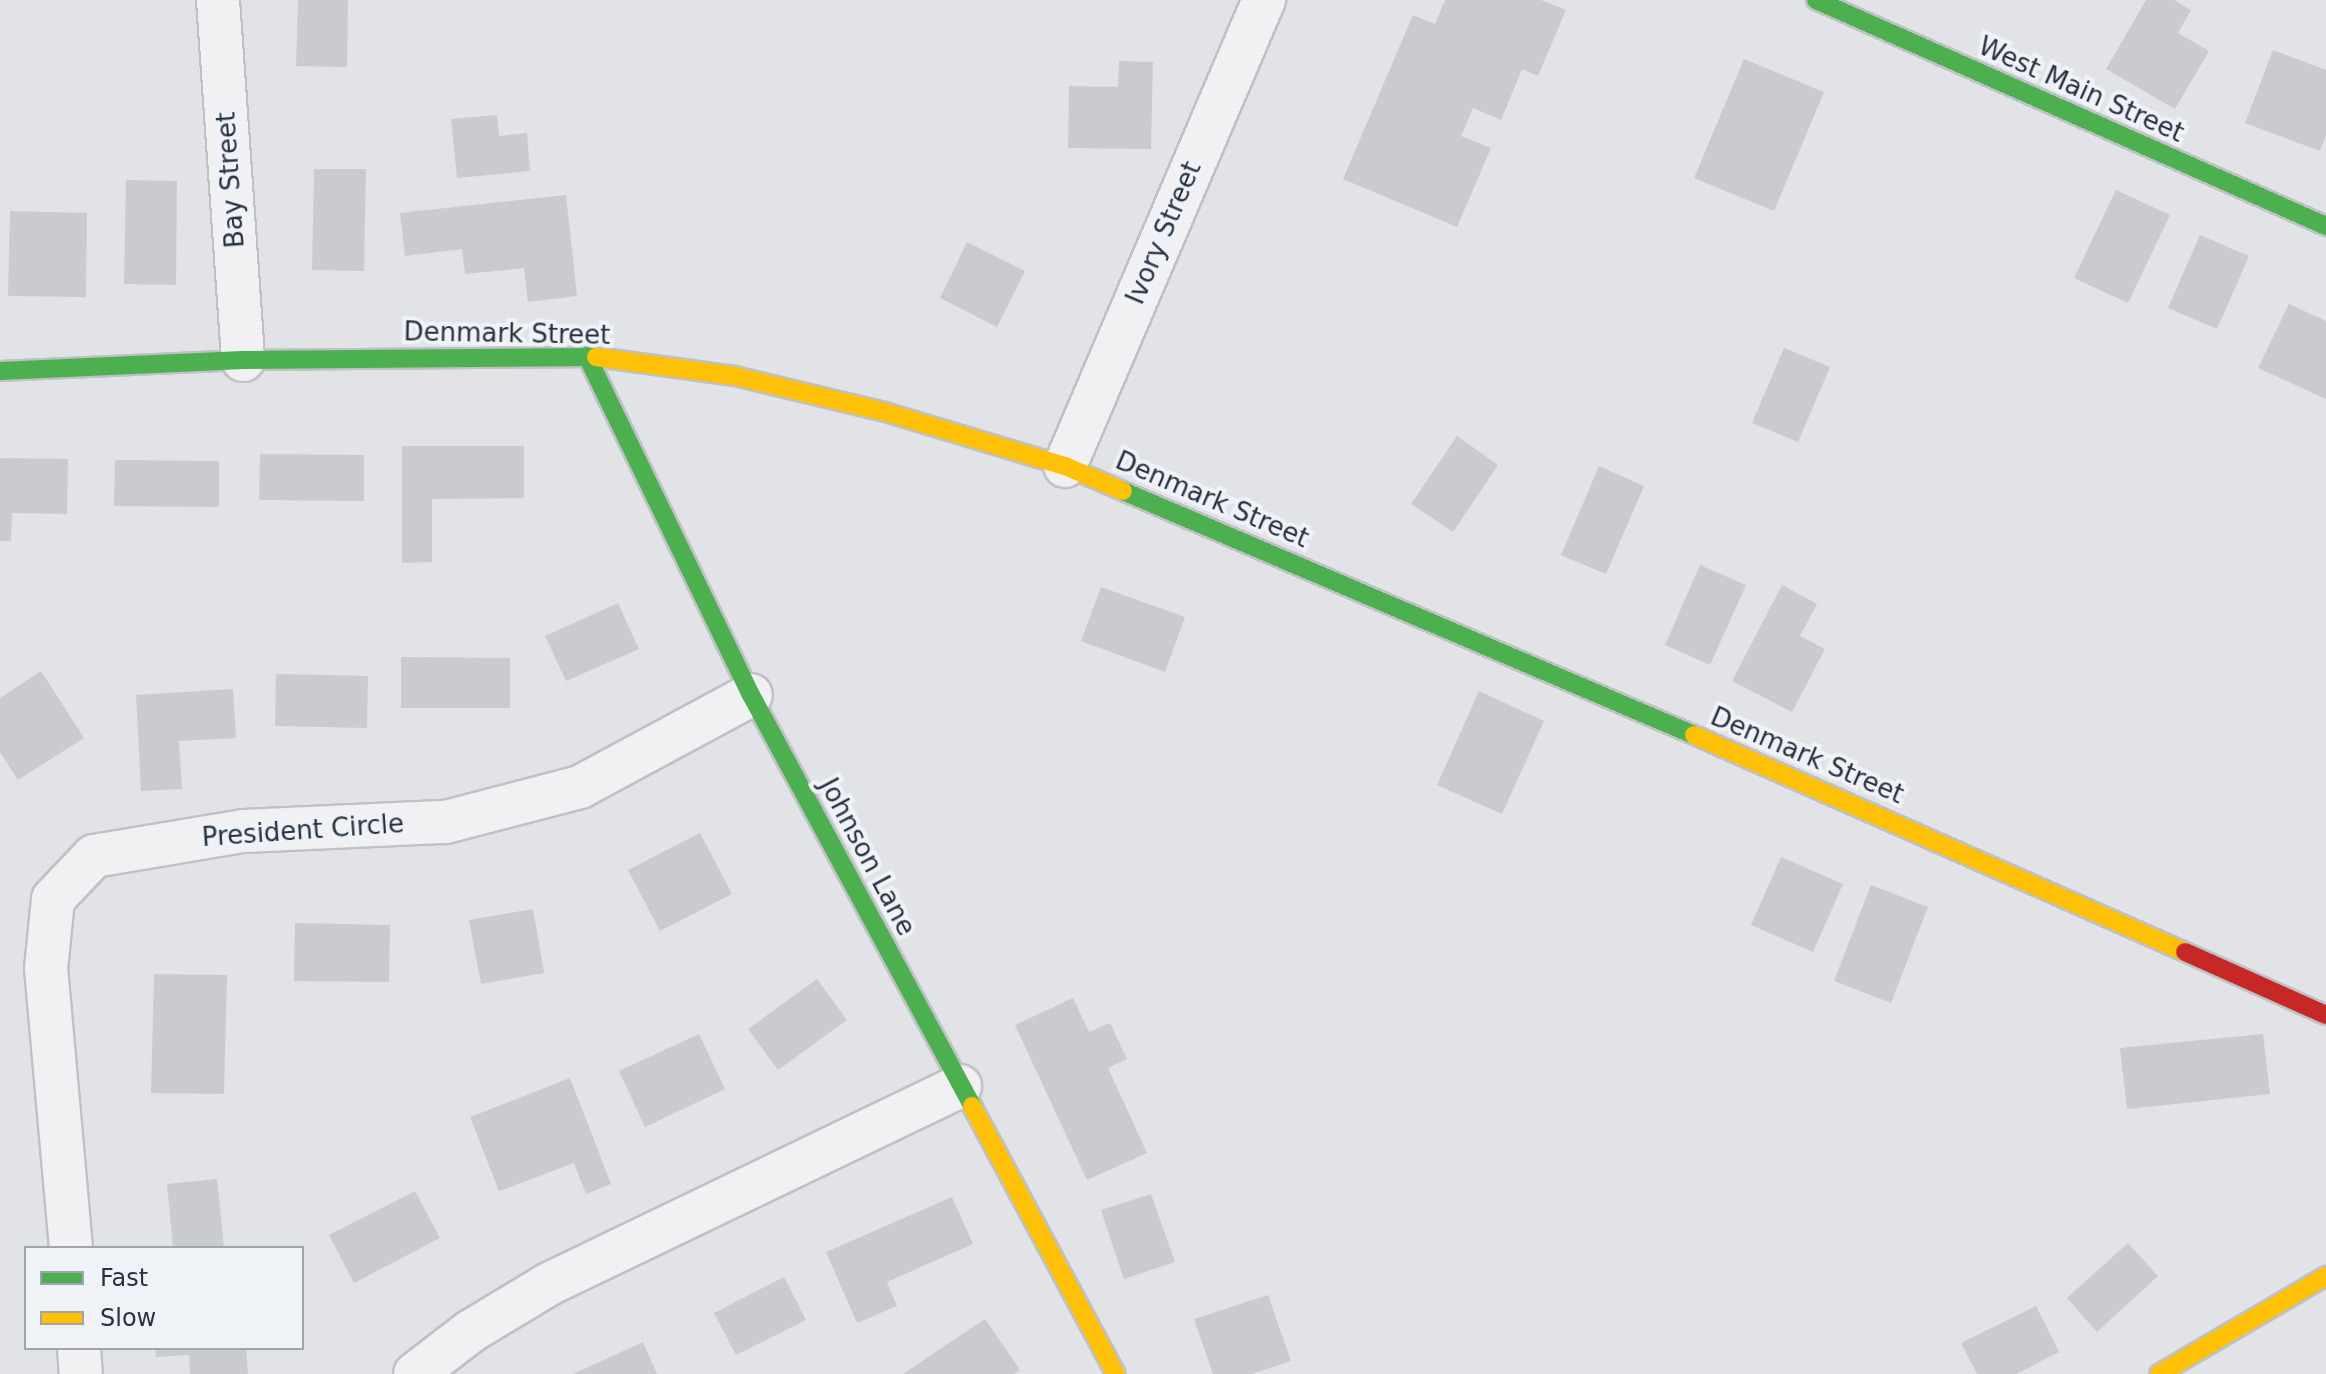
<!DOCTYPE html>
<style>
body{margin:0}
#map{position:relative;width:2326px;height:1374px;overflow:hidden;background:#e1e3e6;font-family:"DejaVu Sans",sans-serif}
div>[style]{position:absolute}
.building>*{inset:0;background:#c9cbce}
.roads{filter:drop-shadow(2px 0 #bfc1c4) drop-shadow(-2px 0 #bfc1c4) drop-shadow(0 2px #bfc1c4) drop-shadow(0 -2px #bfc1c4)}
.street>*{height:42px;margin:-21px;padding:0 21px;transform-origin:21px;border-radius:21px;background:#f1f1f3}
.fast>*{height:18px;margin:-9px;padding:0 9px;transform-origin:9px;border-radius:9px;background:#4caf50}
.slow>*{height:18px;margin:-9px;padding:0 9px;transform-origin:9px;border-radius:9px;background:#ffc107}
.jam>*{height:18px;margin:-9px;padding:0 9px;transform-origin:9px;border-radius:9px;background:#c62828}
span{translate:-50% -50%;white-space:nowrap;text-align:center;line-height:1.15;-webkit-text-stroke:8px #eff2f6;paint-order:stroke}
.street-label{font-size:26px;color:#28323f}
.legend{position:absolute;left:24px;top:1246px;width:280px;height:104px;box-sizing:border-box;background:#eff2f6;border:2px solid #9fa5ad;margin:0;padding:10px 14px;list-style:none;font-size:24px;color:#28323f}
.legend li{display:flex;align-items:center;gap:16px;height:40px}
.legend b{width:40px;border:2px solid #9fa5ad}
</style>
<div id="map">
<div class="building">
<i style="clip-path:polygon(298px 0,348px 0,347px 67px,296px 66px)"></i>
<i style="clip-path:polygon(1445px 0,1541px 0,1566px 10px,1538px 76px,1522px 69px,1501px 120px,1473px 108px,1461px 136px,1491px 148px,1457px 227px,1343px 179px,1413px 15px,1435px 24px)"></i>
<i style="clip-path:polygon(2146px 0,2174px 0,2191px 10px,2178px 33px,2209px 51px,2175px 109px,2106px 69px)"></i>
<i style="clip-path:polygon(2273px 50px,2326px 70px,2326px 135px,2320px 151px,2245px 123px)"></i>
<i style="clip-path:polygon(1744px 59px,1824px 92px,1774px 211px,1694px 178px)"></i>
<i style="clip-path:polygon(1119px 61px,1153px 62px,1151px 149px,1068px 148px,1069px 86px,1118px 87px)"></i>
<i style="clip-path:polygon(497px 115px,499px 136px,527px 133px,530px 171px,457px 178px,451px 119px)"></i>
<i style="clip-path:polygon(314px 169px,366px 169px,364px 271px,312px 270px)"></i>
<i style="clip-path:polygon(126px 180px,177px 181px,176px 285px,124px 284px)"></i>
<i style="clip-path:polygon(2116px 190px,2170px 215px,2128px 303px,2074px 278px)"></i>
<i style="clip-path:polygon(566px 195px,577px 296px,528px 302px,524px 268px,465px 274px,462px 249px,405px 256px,400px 213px)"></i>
<i style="clip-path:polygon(10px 211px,87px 213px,86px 297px,8px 296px)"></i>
<i style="clip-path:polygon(2200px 235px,2249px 256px,2217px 329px,2168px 308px)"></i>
<i style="clip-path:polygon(967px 242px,1025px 271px,997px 327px,940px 298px)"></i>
<i style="clip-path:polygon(2289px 304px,2326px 321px,2326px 399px,2258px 368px)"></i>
<i style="clip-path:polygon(1784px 348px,1830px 367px,1798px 442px,1752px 423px)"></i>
<i style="clip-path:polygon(1457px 436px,1498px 465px,1453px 532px,1411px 504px)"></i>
<i style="clip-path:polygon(402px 446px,524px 446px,524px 498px,432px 499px,432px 562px,402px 563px)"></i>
<i style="clip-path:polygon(260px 454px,364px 455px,364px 501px,259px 500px)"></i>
<i style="clip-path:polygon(0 458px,68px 459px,67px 514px,12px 513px,11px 541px,0 541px)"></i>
<i style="clip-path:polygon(115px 460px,219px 461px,219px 507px,114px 506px)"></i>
<i style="clip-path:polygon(1599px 466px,1644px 486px,1606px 574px,1561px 555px)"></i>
<i style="clip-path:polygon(1700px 565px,1746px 585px,1710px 665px,1665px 645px)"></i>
<i style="clip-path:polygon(1782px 585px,1817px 604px,1800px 636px,1825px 649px,1792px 712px,1732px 681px)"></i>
<i style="clip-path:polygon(1101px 587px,1185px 617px,1165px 672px,1081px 641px)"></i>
<i style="clip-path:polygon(618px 603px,639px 649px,566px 681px,545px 636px)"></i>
<i style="clip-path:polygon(401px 657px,510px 658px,510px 708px,401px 708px)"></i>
<i style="clip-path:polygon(41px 671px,84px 738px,18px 780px,0 752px,0 698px)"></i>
<i style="clip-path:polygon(276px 674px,368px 676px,367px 728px,275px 726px)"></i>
<i style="clip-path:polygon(233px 689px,236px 738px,179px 741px,182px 789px,141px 791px,136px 695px)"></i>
<i style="clip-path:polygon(1479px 691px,1544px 721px,1502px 814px,1437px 785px)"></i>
<i style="clip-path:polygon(700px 833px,732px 894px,660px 931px,628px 870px)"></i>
<i style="clip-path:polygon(1781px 857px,1843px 884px,1813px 952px,1751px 925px)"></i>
<i style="clip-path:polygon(1871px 885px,1928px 907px,1891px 1003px,1834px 981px)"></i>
<i style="clip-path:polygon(533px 909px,544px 973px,481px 984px,469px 920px)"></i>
<i style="clip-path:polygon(295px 923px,390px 925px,389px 982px,294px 981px)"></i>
<i style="clip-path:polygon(154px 974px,227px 975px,224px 1094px,151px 1093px)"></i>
<i style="clip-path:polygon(817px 979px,847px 1020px,778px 1070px,748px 1029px)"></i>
<i style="clip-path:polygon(1073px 998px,1089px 1032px,1110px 1023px,1127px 1059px,1108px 1068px,1147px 1153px,1087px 1180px,1015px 1025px)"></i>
<i style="clip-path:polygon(699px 1034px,725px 1089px,645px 1127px,619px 1071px)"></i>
<i style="clip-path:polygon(2263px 1034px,2270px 1094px,2127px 1109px,2120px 1048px)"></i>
<i style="clip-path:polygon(570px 1078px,611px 1184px,586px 1194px,574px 1163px,499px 1191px,470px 1117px)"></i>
<i style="clip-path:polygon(217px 1179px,224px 1248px,173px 1248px,167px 1184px)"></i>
<i style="clip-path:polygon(415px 1191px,440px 1238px,354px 1283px,329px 1235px)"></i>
<i style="clip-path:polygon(1151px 1194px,1175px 1262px,1124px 1279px,1101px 1210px)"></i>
<i style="clip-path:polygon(952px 1197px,973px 1244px,887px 1282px,897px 1306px,857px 1323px,826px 1252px)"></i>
<i style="clip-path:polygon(2128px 1243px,2158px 1276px,2097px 1332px,2067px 1298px)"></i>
<i style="clip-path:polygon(784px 1277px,806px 1320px,736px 1355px,714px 1313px)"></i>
<i style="clip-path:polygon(1268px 1295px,1291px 1361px,1252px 1374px,1213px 1374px,1194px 1319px)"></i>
<i style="clip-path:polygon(2036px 1306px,2059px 1352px,2016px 1374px,1977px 1374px,1961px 1343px)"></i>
<i style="clip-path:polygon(985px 1319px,1020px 1370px,1014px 1374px,903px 1374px)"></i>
<i style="clip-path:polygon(643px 1342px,657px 1374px,573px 1374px)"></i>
<i style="clip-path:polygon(155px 1348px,246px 1348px,248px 1374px,190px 1374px,189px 1355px,156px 1357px)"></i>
</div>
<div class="roads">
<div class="street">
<i style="left:218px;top:0;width:361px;rotate:86deg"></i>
<i style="left:1065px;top:466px;width:507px;rotate:-66.88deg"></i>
<i style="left:71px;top:1248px;width:280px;rotate:-95.1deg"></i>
<i style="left:46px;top:969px;width:70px;rotate:-84.3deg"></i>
<i style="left:53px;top:899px;width:59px;rotate:-46.4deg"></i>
<i style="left:94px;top:856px;width:152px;rotate:-9.5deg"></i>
<i style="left:244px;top:831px;width:202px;rotate:-2.6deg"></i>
<i style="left:446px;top:822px;width:138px;rotate:-14.6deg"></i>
<i style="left:580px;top:787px;width:194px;rotate:-28.3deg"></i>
<i style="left:79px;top:1348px;width:26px;rotate:86deg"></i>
<i style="left:415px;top:1374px;width:71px;rotate:-37.5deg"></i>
<i style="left:471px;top:1331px;width:93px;rotate:-31deg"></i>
<i style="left:551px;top:1283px;width:454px;rotate:-25.7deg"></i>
</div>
<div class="fast">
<i style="left:1816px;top:0;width:558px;rotate:23.9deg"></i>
<i style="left:587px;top:356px;width:377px;rotate:64.2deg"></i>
<i style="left:751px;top:695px;width:467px;rotate:61.7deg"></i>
<i style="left:0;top:371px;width:243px;rotate:-2.6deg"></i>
<i style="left:243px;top:360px;width:353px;rotate:-0.5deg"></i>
<i style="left:1123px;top:491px;width:621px;rotate:23.14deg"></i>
</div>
<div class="slow">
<i style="left:596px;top:357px;width:140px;rotate:7.8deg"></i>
<i style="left:735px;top:376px;width:154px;rotate:13.5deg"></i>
<i style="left:885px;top:412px;width:188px;rotate:16.7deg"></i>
<i style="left:1065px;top:466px;width:63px;rotate:23.3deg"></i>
<i style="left:1694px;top:735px;width:537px;rotate:23.84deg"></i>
<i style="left:972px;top:1106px;width:304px;rotate:61.8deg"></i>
<i style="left:2159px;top:1374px;width:194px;rotate:-30.4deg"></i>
</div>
<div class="jam">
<i style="left:2185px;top:952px;width:154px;rotate:24.1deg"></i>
</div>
</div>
<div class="street-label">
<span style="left:2081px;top:90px;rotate:24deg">West Main Street</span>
<span style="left:231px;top:180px;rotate:-94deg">Bay Street</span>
<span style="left:1164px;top:233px;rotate:-67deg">Ivory Street</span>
<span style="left:507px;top:334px;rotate:1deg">Denmark Street</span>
<span style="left:1212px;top:500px;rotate:23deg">Denmark Street</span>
<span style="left:1807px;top:756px;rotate:23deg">Denmark Street</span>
<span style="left:303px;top:831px;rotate:-4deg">President Circle</span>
<span style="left:867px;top:857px;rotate:62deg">Johnson Lane</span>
</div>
<ul class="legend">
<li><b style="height:10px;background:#4caf50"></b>Fast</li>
<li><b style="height:10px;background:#ffc107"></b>Slow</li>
</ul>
</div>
